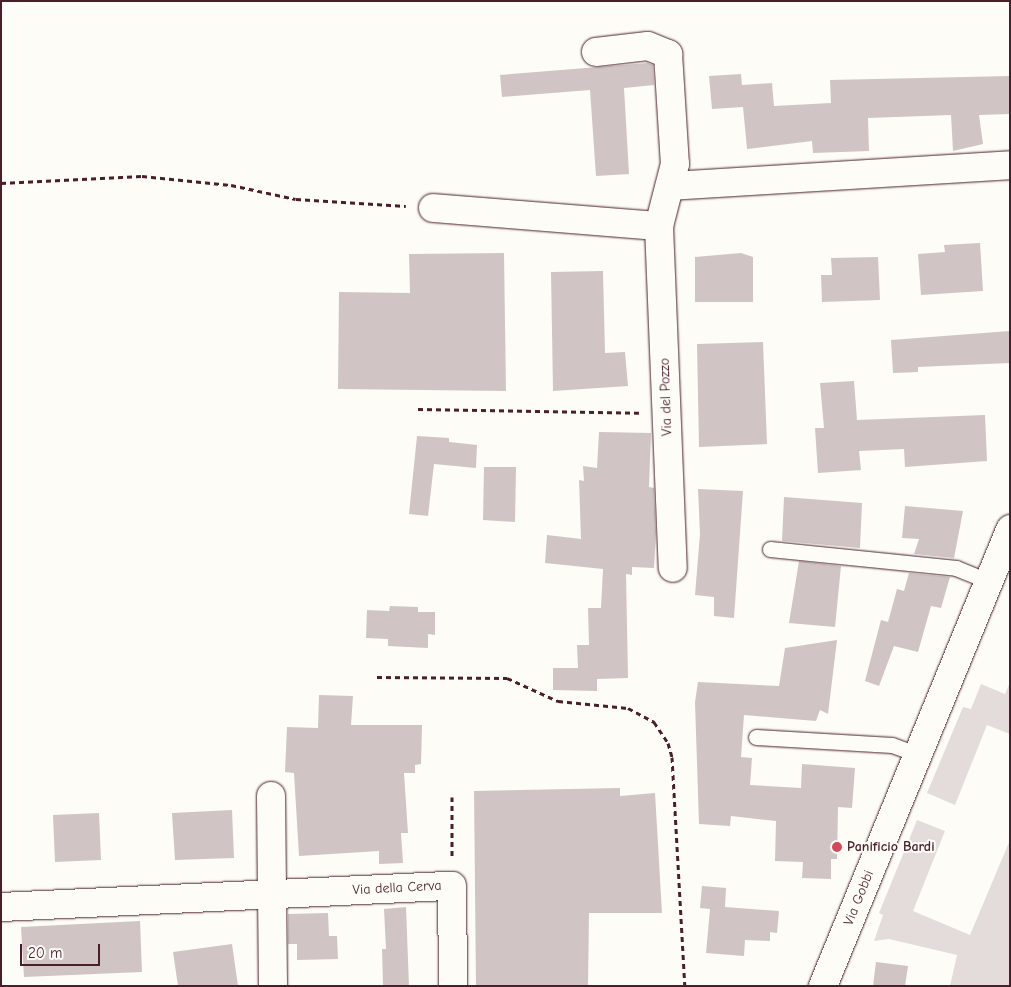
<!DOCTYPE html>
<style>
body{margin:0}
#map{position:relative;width:1011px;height:987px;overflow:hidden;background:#fdfcf7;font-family:"Comic Neue",sans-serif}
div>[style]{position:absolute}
.green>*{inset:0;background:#e3dcda}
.building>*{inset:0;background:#d0c5c4}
.path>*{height:3px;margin-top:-1.5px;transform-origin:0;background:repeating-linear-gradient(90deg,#4a1f2b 0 5px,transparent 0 9px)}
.roads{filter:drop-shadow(0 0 1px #4a1f2b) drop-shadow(0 0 1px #4a1f2b)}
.service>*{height:15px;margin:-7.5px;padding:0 7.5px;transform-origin:7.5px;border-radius:7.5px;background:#fdfcf7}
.minor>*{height:28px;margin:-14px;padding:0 14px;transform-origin:14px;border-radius:14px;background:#fdfcf7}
.tertiary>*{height:28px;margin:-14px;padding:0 14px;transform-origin:14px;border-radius:14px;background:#fdfcf7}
.dots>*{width:14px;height:14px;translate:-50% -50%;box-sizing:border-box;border:2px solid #fdfcf7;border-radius:50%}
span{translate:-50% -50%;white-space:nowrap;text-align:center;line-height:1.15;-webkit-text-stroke:4px #fdfcf7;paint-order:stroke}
.street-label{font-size:14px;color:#4a1f2b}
.poi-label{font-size:14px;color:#4a1f2b;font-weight:700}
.left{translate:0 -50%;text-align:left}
.frame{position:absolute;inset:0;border:2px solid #4a1f2b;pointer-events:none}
.scale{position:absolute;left:20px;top:944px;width:80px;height:22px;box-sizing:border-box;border:2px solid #4a1f2b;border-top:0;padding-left:6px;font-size:15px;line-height:18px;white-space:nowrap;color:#4a1f2b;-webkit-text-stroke:4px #fdfcf7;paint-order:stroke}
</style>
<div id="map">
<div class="green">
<div style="clip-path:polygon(1010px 682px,1010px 734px,987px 725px,955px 805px,927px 793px,963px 707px,971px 709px,981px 684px,1005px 694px)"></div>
<div style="clip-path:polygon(917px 820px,945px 831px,913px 911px,970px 935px,1010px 840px,1010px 986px,950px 986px,957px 955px,889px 939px,874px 941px,883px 915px,879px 913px)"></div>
</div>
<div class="building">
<div style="clip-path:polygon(648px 63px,653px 65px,654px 85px,624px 88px,629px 174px,596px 176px,590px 90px,502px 97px,500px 75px)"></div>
<div style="clip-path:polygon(741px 74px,742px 85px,772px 83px,774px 106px,831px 103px,830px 80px,1010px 76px,1010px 114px,979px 115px,983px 144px,953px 151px,951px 115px,868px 118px,869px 151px,813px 153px,812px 141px,747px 149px,743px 107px,712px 109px,709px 76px)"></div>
<div style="clip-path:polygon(980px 243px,983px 291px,921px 295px,918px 254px,945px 252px,944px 245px)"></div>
<div style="clip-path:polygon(504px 253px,506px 391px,338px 389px,339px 292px,410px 293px,409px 254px)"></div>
<div style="clip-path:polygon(741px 253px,753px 257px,753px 302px,695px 302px,695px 257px)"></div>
<div style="clip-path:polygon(878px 257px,880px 300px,822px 302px,821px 275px,832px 275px,831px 258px)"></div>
<div style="clip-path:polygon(603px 271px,605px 353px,625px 352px,628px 386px,553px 391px,551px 272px)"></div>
<div style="clip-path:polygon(1010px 331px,1010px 363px,918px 367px,918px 372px,893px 373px,891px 340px)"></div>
<div style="clip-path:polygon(763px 342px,767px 444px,699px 447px,697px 344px)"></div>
<div style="clip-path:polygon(854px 381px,857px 420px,985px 415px,987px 461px,905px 467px,904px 449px,859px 451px,861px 470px,818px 473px,815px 428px,824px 428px,820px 383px)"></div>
<div style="clip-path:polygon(599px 432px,651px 433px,649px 487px,654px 488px,656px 531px,654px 568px,632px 567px,632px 575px,626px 574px,628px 678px,597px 679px,597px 691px,553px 690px,553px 668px,578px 668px,577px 645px,589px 645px,588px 608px,601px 608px,603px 569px,545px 563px,547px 535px,581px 539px,579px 480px,584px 481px,583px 466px,597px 468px)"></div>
<div style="clip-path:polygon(417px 436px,449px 438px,449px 442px,477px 445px,476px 468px,434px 464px,428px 516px,409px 514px)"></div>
<div style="clip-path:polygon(484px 467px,516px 467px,515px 522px,483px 520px)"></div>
<div style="clip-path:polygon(698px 489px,743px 491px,734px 618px,714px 616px,714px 597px,695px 595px,700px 534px)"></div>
<div style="clip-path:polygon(784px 497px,862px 503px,860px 548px,782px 541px)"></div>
<div style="clip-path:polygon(905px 506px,963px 511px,954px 558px,914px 554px,919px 539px,902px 538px)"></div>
<div style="clip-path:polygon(799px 561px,841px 566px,835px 627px,789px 623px)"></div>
<div style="clip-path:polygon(909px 573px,950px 577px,941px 608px,931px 606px,918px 652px,894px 646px,879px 686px,865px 681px,881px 620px,888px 622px,897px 589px,904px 591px)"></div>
<div style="clip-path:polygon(390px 606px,418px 607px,418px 612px,435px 612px,435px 635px,428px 634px,428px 648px,388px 646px,388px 639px,366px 638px,367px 610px,389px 611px)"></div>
<div style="clip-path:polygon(837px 640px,828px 714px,820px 710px,816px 721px,744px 715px,741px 757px,752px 758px,750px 785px,801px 788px,802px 764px,855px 768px,852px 808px,838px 807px,837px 859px,831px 859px,831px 879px,802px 878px,803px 862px,775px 861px,776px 821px,731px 816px,730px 826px,699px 824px,695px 702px,698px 682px,779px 686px,785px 648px)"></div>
<div style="clip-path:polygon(319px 695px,353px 696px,351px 725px,422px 725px,421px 764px,415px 765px,415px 773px,404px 773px,408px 833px,401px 833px,403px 863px,379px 864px,379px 851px,299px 856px,294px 773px,285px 772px,287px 727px,318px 728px)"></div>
<div style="clip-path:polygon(620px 788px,620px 796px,655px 793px,662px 913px,589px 913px,588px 986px,476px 986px,474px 791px)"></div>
<div style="clip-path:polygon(232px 810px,234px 858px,175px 860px,172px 813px)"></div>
<div style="clip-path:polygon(99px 813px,101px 860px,55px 862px,53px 815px)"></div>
<div style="clip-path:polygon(702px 886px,726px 888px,725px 907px,779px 911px,777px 933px,770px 932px,770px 941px,745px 940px,744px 956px,706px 953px,710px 909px,700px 908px)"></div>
<div style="clip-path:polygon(406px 907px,409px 986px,383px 986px,382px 949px,386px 949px,384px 909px)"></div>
<div style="clip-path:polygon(328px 913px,329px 936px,337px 936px,338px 959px,297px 960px,297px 944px,288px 944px,288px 914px)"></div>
<div style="clip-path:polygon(140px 921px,142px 972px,24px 977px,21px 927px)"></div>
<div style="clip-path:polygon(232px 944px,238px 986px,178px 986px,173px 952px)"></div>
<div style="clip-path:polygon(876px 962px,908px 966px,905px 986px,873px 986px)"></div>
</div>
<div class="path">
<div style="left:1px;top:183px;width:141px;rotate:-2.8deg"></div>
<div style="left:142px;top:176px;width:89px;rotate:5.8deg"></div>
<div style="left:231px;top:185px;width:66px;rotate:12.2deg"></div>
<div style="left:296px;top:199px;width:110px;rotate:3.6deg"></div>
<div style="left:418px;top:409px;width:221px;rotate:1deg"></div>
<div style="left:377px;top:677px;width:130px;rotate:0.4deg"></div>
<div style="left:507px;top:678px;width:56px;rotate:24.3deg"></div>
<div style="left:558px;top:701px;width:70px;rotate:5.7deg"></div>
<div style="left:628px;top:708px;width:30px;rotate:28deg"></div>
<div style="left:654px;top:722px;width:25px;rotate:56deg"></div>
<div style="left:668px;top:743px;width:15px;rotate:74deg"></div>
<div style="left:672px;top:757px;width:229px;rotate:86.8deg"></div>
<div style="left:452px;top:797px;width:62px;rotate:90deg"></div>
</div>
<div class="roads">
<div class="service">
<div style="left:770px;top:549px;width:187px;rotate:5.8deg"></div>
<div style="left:956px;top:568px;width:35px;rotate:22deg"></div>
<div style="left:756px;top:737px;width:136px;rotate:3.4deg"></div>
<div style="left:892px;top:745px;width:27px;rotate:20deg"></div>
</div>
<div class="minor">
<div style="left:596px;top:52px;width:52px;rotate:-6.6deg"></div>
<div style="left:648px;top:46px;width:22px;rotate:22deg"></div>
<div style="left:668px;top:54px;width:110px;rotate:86.4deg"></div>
<div style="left:675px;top:164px;width:64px;rotate:104.5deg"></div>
<div style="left:659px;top:226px;width:342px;rotate:87.7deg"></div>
<div style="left:670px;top:186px;width:341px;rotate:-3.5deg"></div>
<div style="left:433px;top:208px;width:227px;rotate:4.6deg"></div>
<div style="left:271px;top:796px;width:190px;rotate:89.4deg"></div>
<div style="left:1px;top:907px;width:451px;rotate:-2.7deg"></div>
<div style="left:452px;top:886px;width:100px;rotate:89.4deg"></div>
</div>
<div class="tertiary">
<div style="left:823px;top:986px;width:494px;rotate:-67.7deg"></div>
</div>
</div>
<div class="dots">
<div style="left:837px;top:847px;background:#d1495b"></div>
</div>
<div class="street-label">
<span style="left:666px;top:397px;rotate:-92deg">Via del Pozzo</span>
<span style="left:397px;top:888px;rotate:-3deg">Via della Cerva</span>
<span style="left:859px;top:898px;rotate:-68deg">Via Gobbi</span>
</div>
<div class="poi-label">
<span class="left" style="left:847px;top:847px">Panificio Bardi</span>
</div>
<div class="frame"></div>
<div class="scale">20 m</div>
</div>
